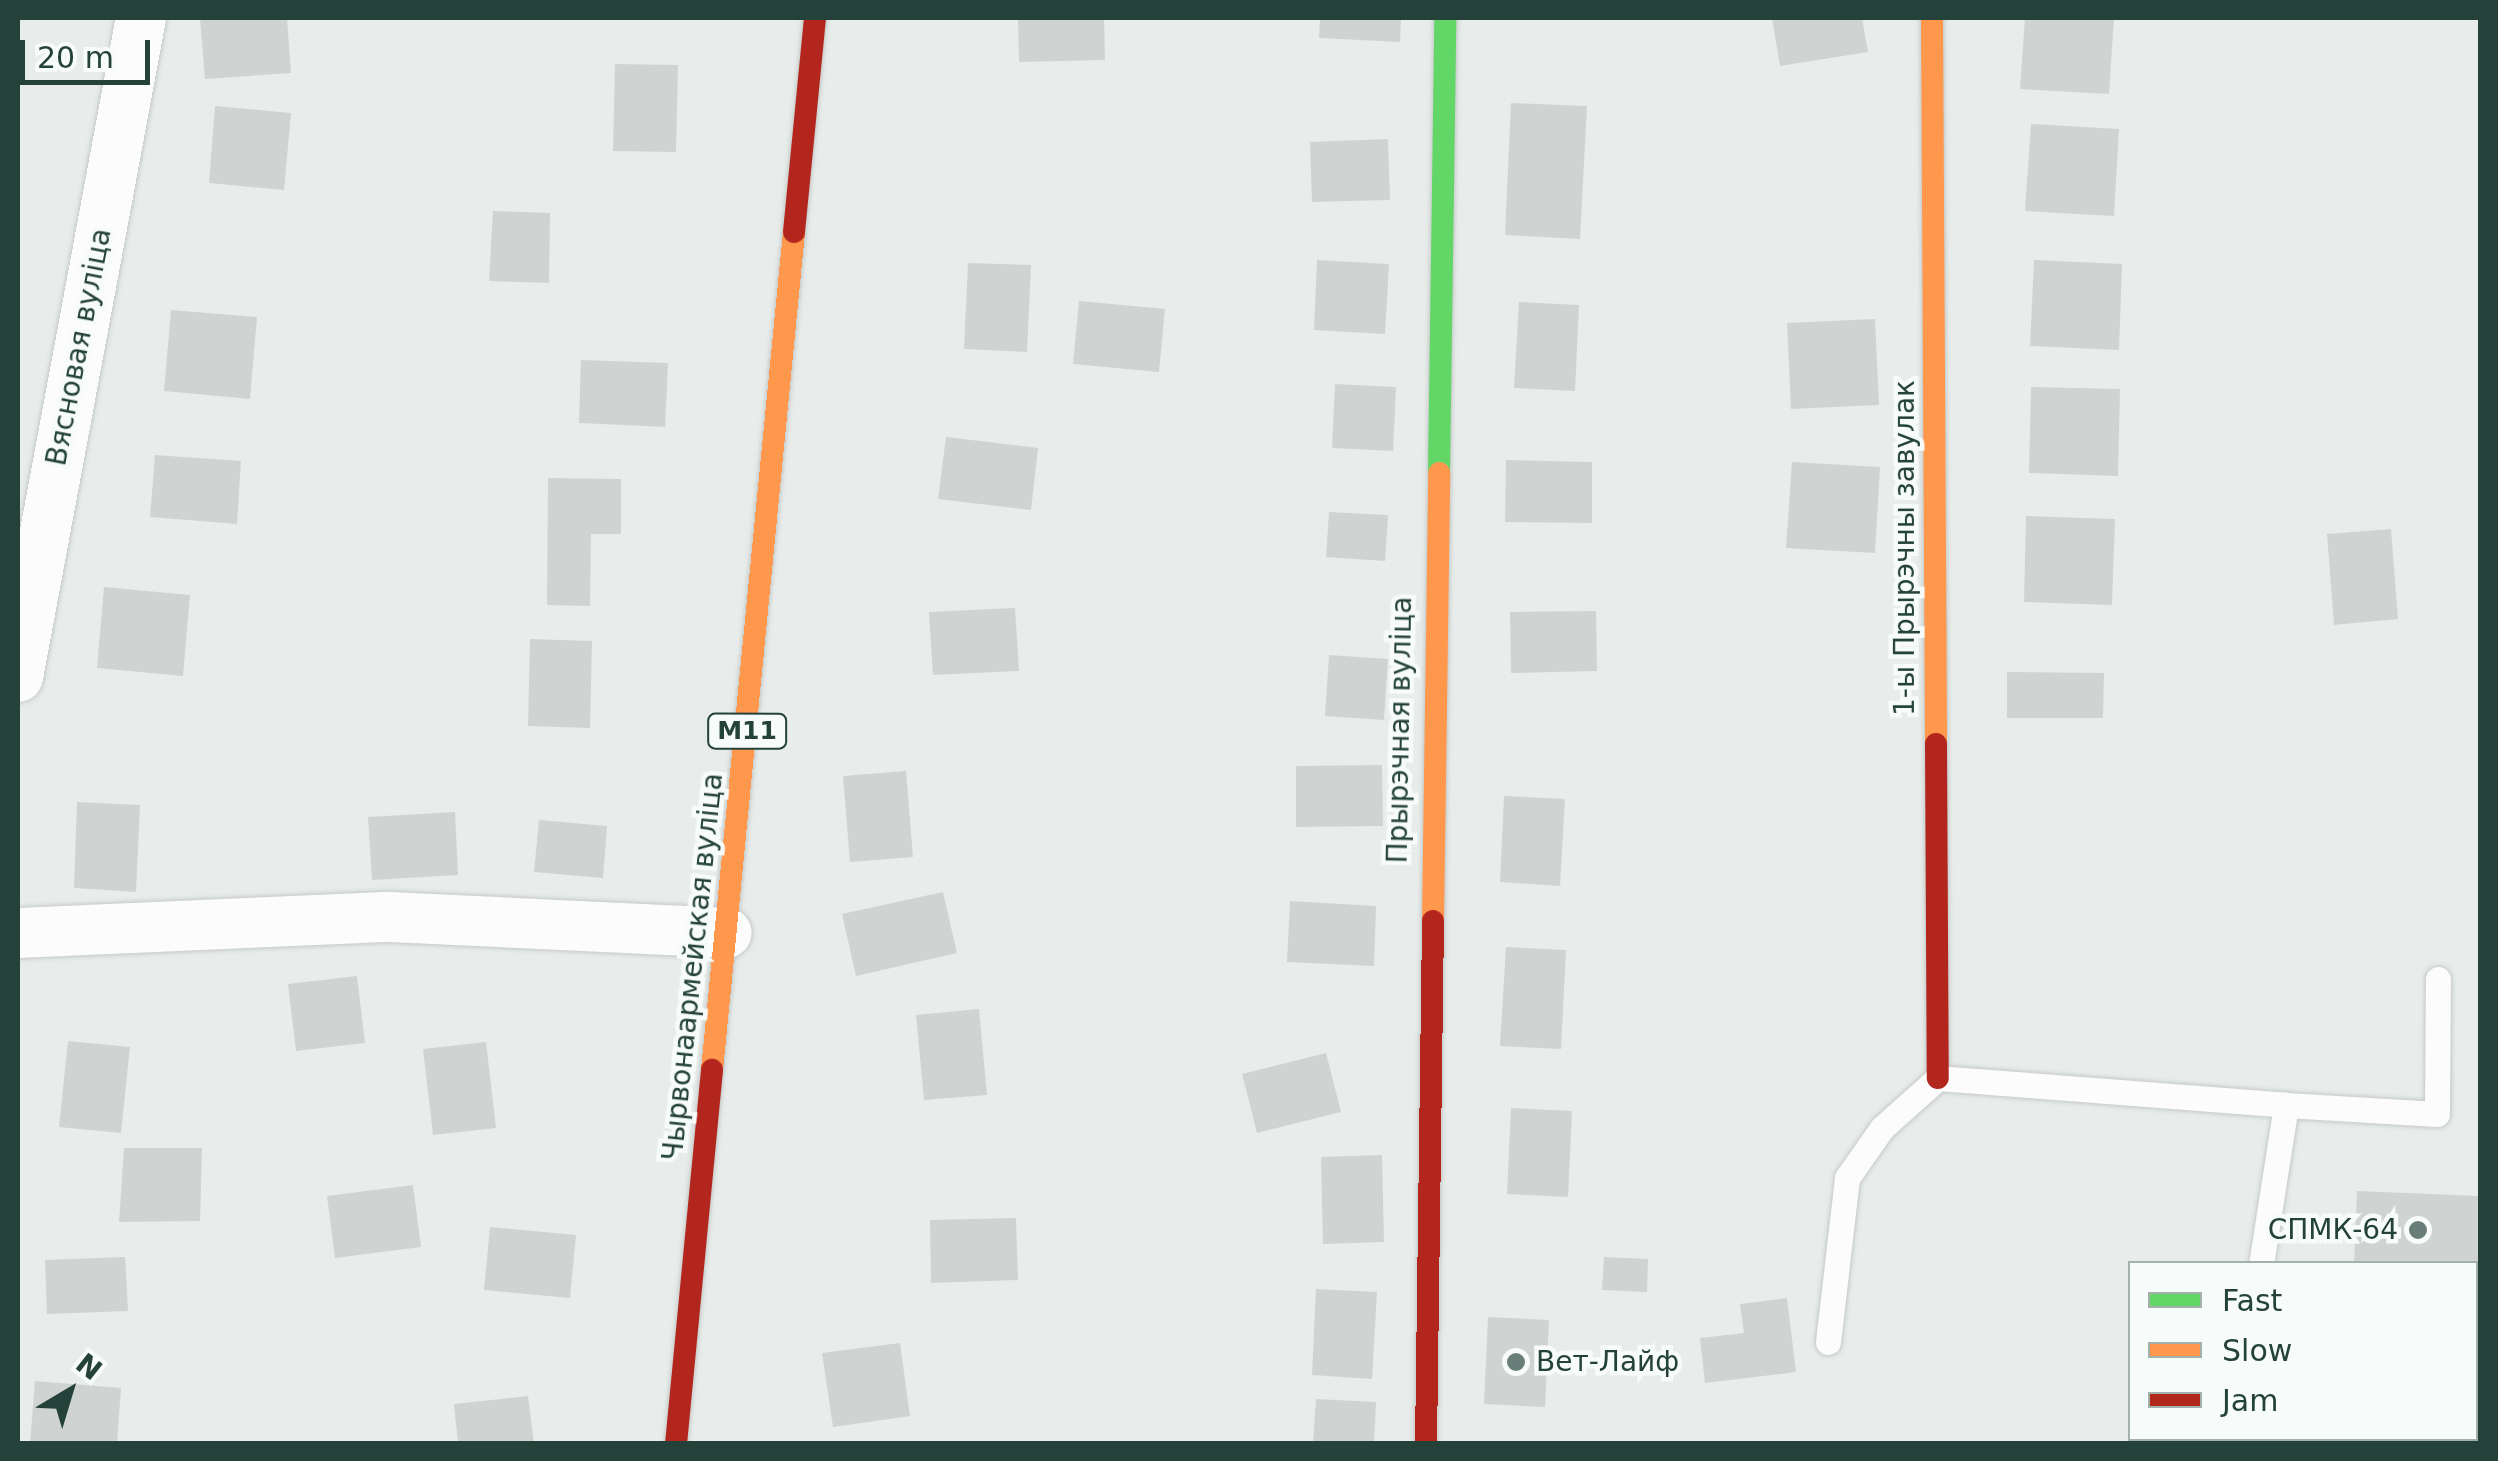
<!DOCTYPE html>
<meta charset="utf-8">
<style>
body{margin:0}
#map{position:relative;width:2498px;height:1461px;overflow:hidden;background:#e8edeb;font-family:"DejaVu Sans",sans-serif}
div>[style]{position:absolute}
.building>*{inset:0;background:#cfd4d2}
.roads{filter:drop-shadow(0 0 2px #c5cac8) drop-shadow(0 0 2px #c5cac8)}
.lane>*{height:25px;margin:-12.5px;padding:0 12.5px;transform-origin:12.5px;border-radius:12.5px;background:#fcfcfc}
.street>*{height:50px;margin:-25px;padding:0 25px;transform-origin:25px;border-radius:25px;background:#fcfcfc}
.fast>*{height:22px;margin:-11px;padding:0 11px;transform-origin:11px;border-radius:11px;background:#63d668}
.slow>*{height:22px;margin:-11px;padding:0 11px;transform-origin:11px;border-radius:11px;background:#ff974d}
.jam>*{height:22px;margin:-11px;padding:0 11px;transform-origin:11px;border-radius:11px;background:#b3261e}
.dots>*{width:28px;height:28px;translate:-50% -50%;box-sizing:border-box;border:5px solid #f7fbf9;border-radius:50%}
span{translate:-50% -50%;white-space:nowrap;text-align:center;line-height:1.15;-webkit-text-stroke:9px #f7fbf9;paint-order:stroke}
.shield-label span{padding:2px 8px;background:#f7fbf9;border:2px solid;border-radius:8px;-webkit-text-stroke-width:0}
.shield-label{font-size:25px;color:#24423a;font-weight:700}
.street-label{font-size:28px;color:#24423a}
.poi-label{font-size:28px;color:#24423a}
.right{translate:-100% -50%;text-align:right}
.left{translate:0 -50%;text-align:left}
.frame{position:absolute;inset:0;border:20px solid #24423a;pointer-events:none}
.legend{position:absolute;left:2128px;top:1261px;width:350px;height:180px;box-sizing:border-box;background:#f7fbf9;border:2px solid #a3b1ad;margin:0;padding:12px 18px;list-style:none;font-size:30px;color:#24423a}
.legend li{display:flex;align-items:center;gap:20px;height:50px}
.legend b{width:50px;border:2px solid #a3b1ad}
.north{position:absolute;left:20px;top:1341px;width:100px;height:100px;-webkit-text-stroke:8px #f7fbf9;paint-order:stroke;rotate:38deg;font-size:28px;font-weight:700;line-height:40px;text-align:center;color:#24423a}
.north::after{content:'';display:block;margin:auto;width:35px;height:45px;background:#24423a;clip-path:polygon(50% 0,100% 100%,50% 72%,0 100%)}
.scale{position:absolute;left:20px;top:40px;width:130px;height:45px;box-sizing:border-box;border:5px solid #24423a;border-top:0;padding-left:12px;font-size:30px;line-height:35px;white-space:nowrap;color:#24423a;-webkit-text-stroke:8px #f7fbf9;paint-order:stroke}
</style>
<div id="map">
<div class="building">
<div style="clip-path:polygon(200px 18px,287px 18px,291px 73px,205px 79px)"></div>
<div style="clip-path:polygon(1018px 18px,1104px 18px,1105px 60px,1019px 62px)"></div>
<div style="clip-path:polygon(1320px 18px,1401px 18px,1400px 42px,1319px 38px)"></div>
<div style="clip-path:polygon(1772px 18px,1862px 18px,1868px 52px,1780px 66px)"></div>
<div style="clip-path:polygon(2025px 18px,2114px 18px,2109px 94px,2020px 89px)"></div>
<div style="clip-path:polygon(615px 64px,678px 65px,676px 152px,613px 151px)"></div>
<div style="clip-path:polygon(1511px 103px,1587px 106px,1580px 239px,1505px 235px)"></div>
<div style="clip-path:polygon(215px 106px,291px 113px,284px 190px,209px 183px)"></div>
<div style="clip-path:polygon(2031px 124px,2119px 129px,2114px 216px,2025px 211px)"></div>
<div style="clip-path:polygon(1388px 139px,1390px 200px,1312px 202px,1310px 142px)"></div>
<div style="clip-path:polygon(493px 211px,550px 213px,549px 283px,489px 281px)"></div>
<div style="clip-path:polygon(1317px 260px,1389px 264px,1385px 334px,1314px 330px)"></div>
<div style="clip-path:polygon(2034px 260px,2122px 264px,2119px 350px,2030px 346px)"></div>
<div style="clip-path:polygon(968px 263px,1031px 265px,1027px 352px,964px 349px)"></div>
<div style="clip-path:polygon(1079px 301px,1165px 309px,1159px 372px,1073px 364px)"></div>
<div style="clip-path:polygon(1519px 302px,1579px 305px,1575px 391px,1514px 388px)"></div>
<div style="clip-path:polygon(171px 310px,257px 317px,250px 399px,164px 391px)"></div>
<div style="clip-path:polygon(1875px 319px,1879px 405px,1791px 409px,1787px 323px)"></div>
<div style="clip-path:polygon(581px 360px,668px 363px,665px 427px,579px 423px)"></div>
<div style="clip-path:polygon(1335px 384px,1396px 387px,1393px 451px,1332px 448px)"></div>
<div style="clip-path:polygon(2031px 387px,2120px 389px,2118px 476px,2029px 473px)"></div>
<div style="clip-path:polygon(946px 437px,1038px 448px,1031px 510px,938px 499px)"></div>
<div style="clip-path:polygon(155px 455px,241px 461px,237px 524px,150px 517px)"></div>
<div style="clip-path:polygon(1506px 460px,1592px 462px,1592px 523px,1505px 522px)"></div>
<div style="clip-path:polygon(1792px 462px,1880px 467px,1875px 553px,1786px 548px)"></div>
<div style="clip-path:polygon(548px 478px,621px 479px,621px 534px,591px 534px,590px 606px,547px 605px)"></div>
<div style="clip-path:polygon(1329px 512px,1388px 515px,1385px 561px,1326px 557px)"></div>
<div style="clip-path:polygon(2026px 516px,2115px 519px,2112px 605px,2024px 602px)"></div>
<div style="clip-path:polygon(2391px 529px,2398px 619px,2334px 625px,2327px 534px)"></div>
<div style="clip-path:polygon(104px 587px,190px 595px,183px 676px,97px 668px)"></div>
<div style="clip-path:polygon(1015px 608px,1019px 671px,933px 675px,929px 612px)"></div>
<div style="clip-path:polygon(1596px 611px,1597px 671px,1511px 673px,1510px 612px)"></div>
<div style="clip-path:polygon(530px 639px,592px 641px,590px 728px,528px 726px)"></div>
<div style="clip-path:polygon(1329px 655px,1388px 659px,1384px 720px,1325px 716px)"></div>
<div style="clip-path:polygon(2007px 672px,2104px 673px,2103px 718px,2007px 718px)"></div>
<div style="clip-path:polygon(1382px 765px,1383px 826px,1296px 827px,1296px 766px)"></div>
<div style="clip-path:polygon(906px 771px,913px 857px,850px 862px,843px 776px)"></div>
<div style="clip-path:polygon(1504px 796px,1565px 799px,1560px 886px,1500px 882px)"></div>
<div style="clip-path:polygon(77px 802px,140px 805px,136px 892px,74px 888px)"></div>
<div style="clip-path:polygon(455px 812px,458px 875px,372px 880px,368px 817px)"></div>
<div style="clip-path:polygon(539px 820px,607px 826px,603px 878px,534px 872px)"></div>
<div style="clip-path:polygon(943px 892px,957px 953px,856px 976px,842px 914px)"></div>
<div style="clip-path:polygon(1290px 901px,1376px 906px,1374px 966px,1287px 962px)"></div>
<div style="clip-path:polygon(1506px 947px,1566px 950px,1561px 1049px,1500px 1046px)"></div>
<div style="clip-path:polygon(357px 976px,365px 1043px,296px 1051px,288px 984px)"></div>
<div style="clip-path:polygon(979px 1009px,987px 1095px,924px 1100px,916px 1015px)"></div>
<div style="clip-path:polygon(68px 1041px,130px 1047px,121px 1133px,59px 1127px)"></div>
<div style="clip-path:polygon(486px 1042px,496px 1128px,433px 1135px,423px 1049px)"></div>
<div style="clip-path:polygon(1326px 1053px,1341px 1112px,1257px 1133px,1242px 1074px)"></div>
<div style="clip-path:polygon(1511px 1108px,1572px 1111px,1568px 1197px,1507px 1194px)"></div>
<div style="clip-path:polygon(124px 1148px,202px 1148px,200px 1221px,119px 1222px)"></div>
<div style="clip-path:polygon(1382px 1155px,1384px 1242px,1323px 1244px,1321px 1157px)"></div>
<div style="clip-path:polygon(413px 1185px,421px 1247px,335px 1258px,327px 1196px)"></div>
<div style="clip-path:polygon(2357px 1191px,2480px 1196px,2480px 1287px,2476px 1264px,2354px 1264px)"></div>
<div style="clip-path:polygon(1016px 1218px,1018px 1280px,931px 1283px,930px 1220px)"></div>
<div style="clip-path:polygon(490px 1227px,576px 1235px,570px 1298px,484px 1290px)"></div>
<div style="clip-path:polygon(125px 1257px,128px 1311px,47px 1314px,45px 1260px)"></div>
<div style="clip-path:polygon(1604px 1257px,1648px 1259px,1647px 1292px,1602px 1290px)"></div>
<div style="clip-path:polygon(1316px 1289px,1377px 1292px,1372px 1379px,1312px 1375px)"></div>
<div style="clip-path:polygon(1787px 1298px,1796px 1372px,1705px 1383px,1700px 1338px,1744px 1333px,1740px 1304px)"></div>
<div style="clip-path:polygon(1488px 1317px,1549px 1320px,1545px 1407px,1484px 1404px)"></div>
<div style="clip-path:polygon(900px 1343px,910px 1416px,833px 1427px,822px 1353px)"></div>
<div style="clip-path:polygon(35px 1381px,121px 1388px,117px 1444px,30px 1444px)"></div>
<div style="clip-path:polygon(528px 1396px,534px 1444px,458px 1444px,454px 1404px)"></div>
<div style="clip-path:polygon(1316px 1399px,1376px 1402px,1374px 1444px,1313px 1444px)"></div>
</div>
<div class="roads">
<div class="lane">
<div style="left:2286px;top:1105px;width:151px;rotate:3.4deg"></div>
<div style="left:2437px;top:1114px;width:135px;rotate:-89.6deg"></div>
<div style="left:1828px;top:1342px;width:165px;rotate:-83.4deg"></div>
<div style="left:1847px;top:1178px;width:61px;rotate:-55deg"></div>
<div style="left:1882px;top:1128px;width:75px;rotate:-41.8deg"></div>
<div style="left:1938px;top:1078px;width:349px;rotate:4.4deg"></div>
<div style="left:2286px;top:1105px;width:161px;rotate:98.9deg"></div>
<div style="left:2422px;top:1438px;width:24px;rotate:15deg"></div>
</div>
<div class="street">
<div style="left:18px;top:677px;width:670px;rotate:-79.43deg"></div>
<div style="left:18px;top:933px;width:372px;rotate:-2.5deg"></div>
<div style="left:390px;top:917px;width:337px;rotate:2.7deg"></div>
</div>
<div class="fast">
<div style="left:1439px;top:473px;width:455px;rotate:-89.2deg"></div>
</div>
<div class="slow">
<div style="left:1932px;top:18px;width:726px;rotate:89.68deg"></div>
<div style="left:1433px;top:921px;width:448px;rotate:-89.2deg"></div>
<div style="left:712px;top:1070px;width:842px;rotate:-84.41deg"></div>
</div>
<div class="jam">
<div style="left:794px;top:232px;width:215px;rotate:-84.4deg"></div>
<div style="left:1936px;top:744px;width:334px;rotate:89.7deg"></div>
<div style="left:676px;top:1444px;width:376px;rotate:-84.5deg"></div>
<div style="left:1426px;top:1444px;width:523px;rotate:-89.23deg"></div>
</div>
</div>
<div class="dots">
<div style="left:2418px;top:1230px;background:#697e78"></div>
<div style="left:1516px;top:1362px;background:#697e78"></div>
</div>
<div class="shield-label">
<span style="left:747px;top:731px">М11</span>
</div>
<div class="street-label">
<span style="left:79px;top:347px;rotate:-79deg">Вясновая вуліца</span>
<span style="left:1905px;top:548px;rotate:-90deg">1-ы Прырэчны завулак</span>
<span style="left:1400px;top:730px;rotate:-89deg">Прырэчная вуліца</span>
<span style="left:693px;top:967px;rotate:-84deg">Чырвонаармейская вуліца</span>
</div>
<div class="poi-label">
<span class="right" style="left:2398px;top:1230px">СПМК-64</span>
<span class="left" style="left:1536px;top:1362px">Вет-Лайф</span>
</div>
<div class="frame"></div>
<ul class="legend">
<li><b style="height:12px;background:#63d668"></b>Fast</li>
<li><b style="height:12px;background:#ff974d"></b>Slow</li>
<li><b style="height:12px;background:#b3261e"></b>Jam</li>
</ul>
<div class="north">N</div>
<div class="scale">20 m</div>
</div>
